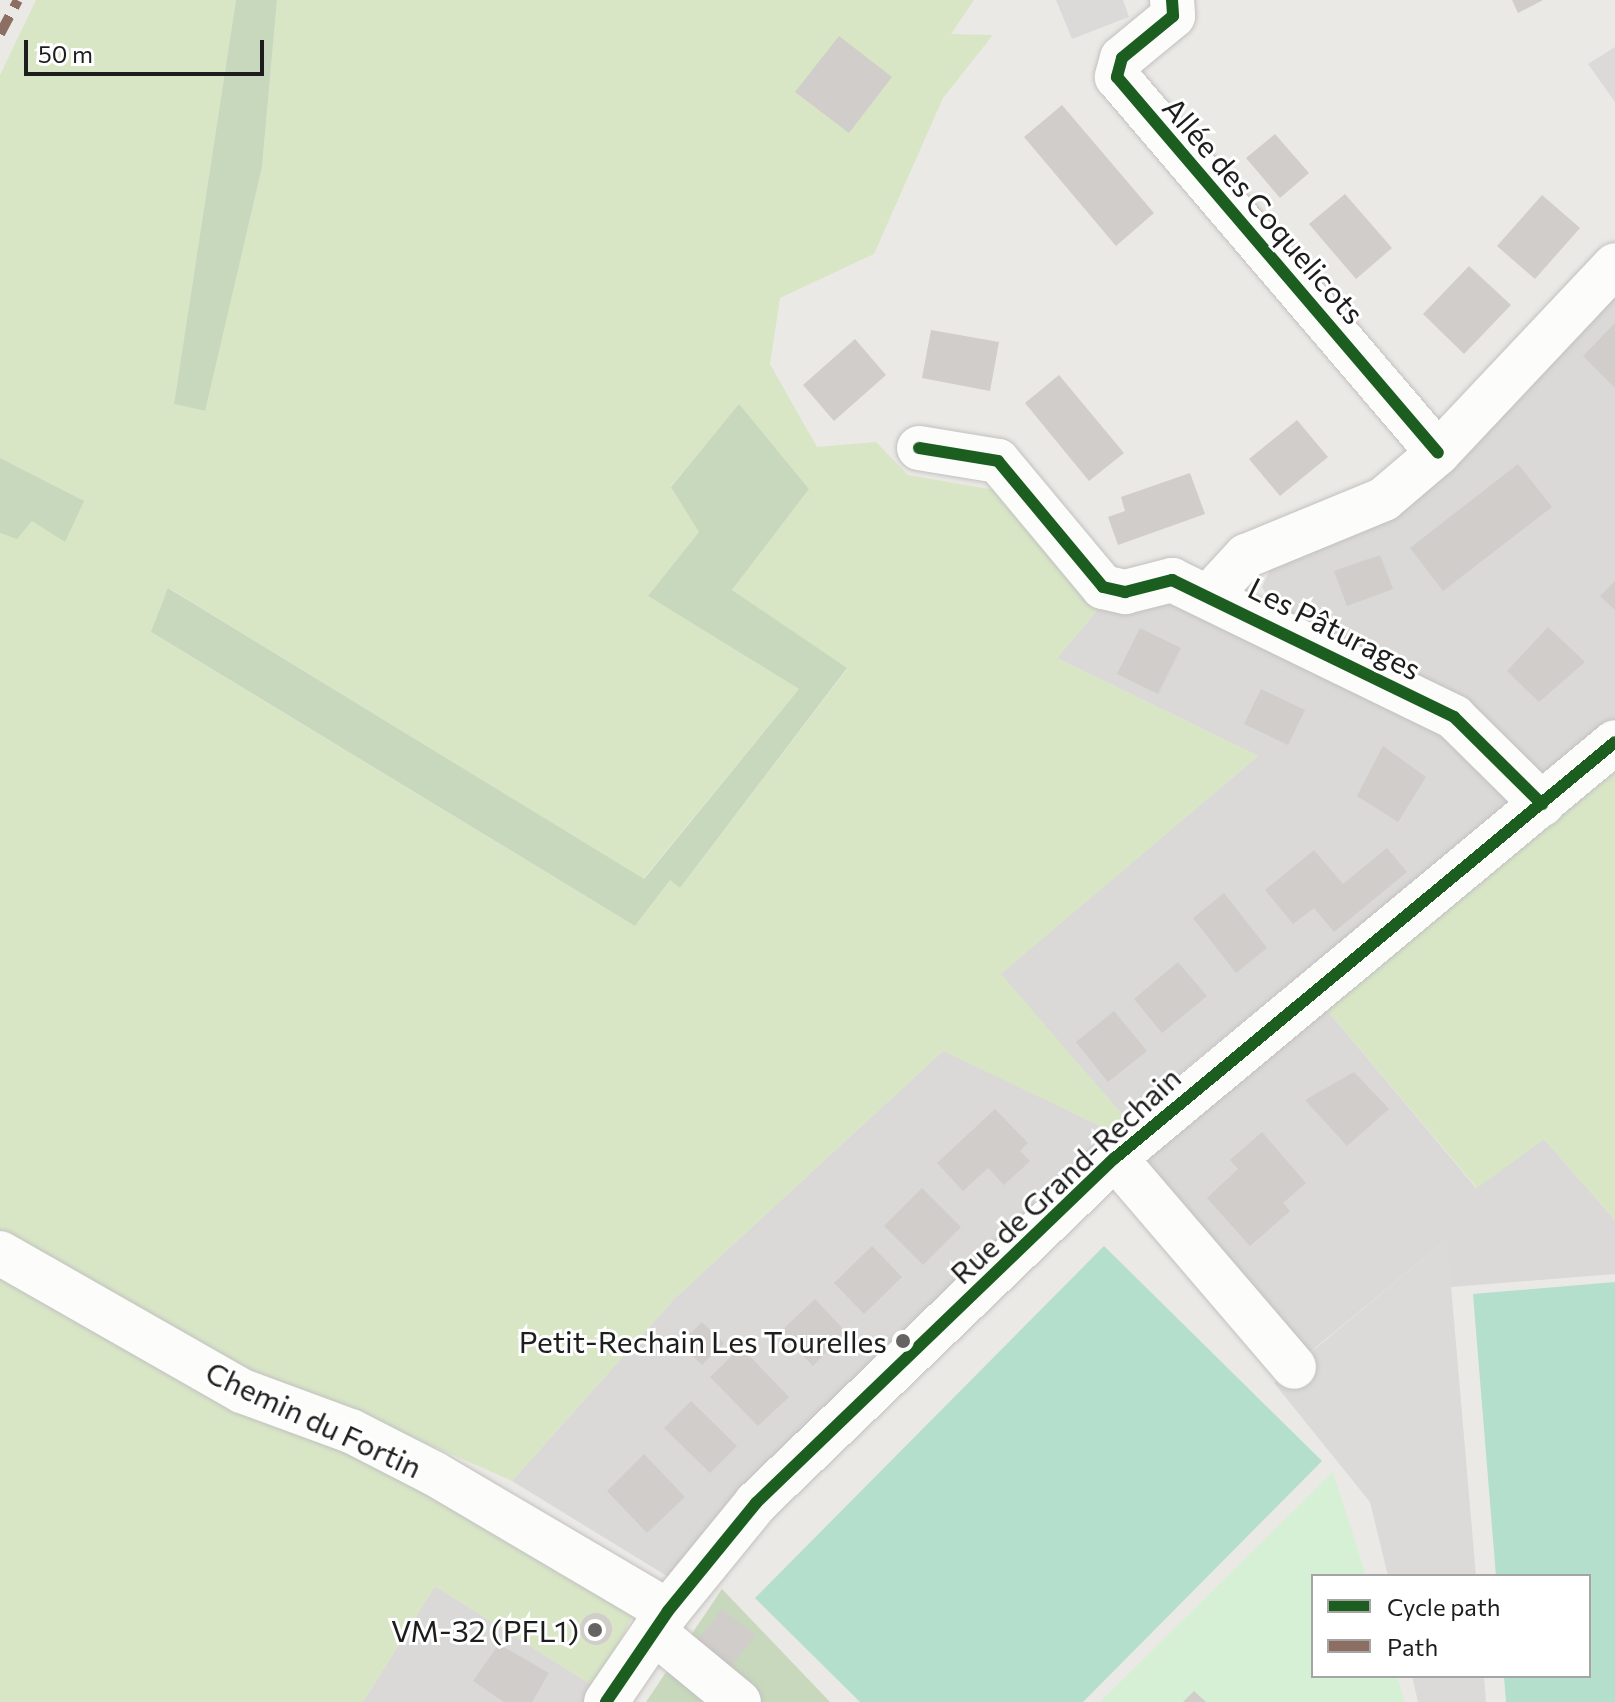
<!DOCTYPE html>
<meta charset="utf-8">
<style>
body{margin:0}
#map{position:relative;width:1615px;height:1702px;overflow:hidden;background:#ebe9e5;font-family:Commissioner,sans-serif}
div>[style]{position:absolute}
.residential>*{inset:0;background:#dad9d7}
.grass>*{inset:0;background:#d8e6c6}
.forest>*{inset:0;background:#c7d8bc}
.park>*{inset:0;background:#d5f0d4}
.pitch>*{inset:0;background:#b3dfcc}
.parking>*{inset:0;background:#dbdad9}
.building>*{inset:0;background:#d0cdca}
.round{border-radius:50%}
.roads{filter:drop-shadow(0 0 2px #c2c1c0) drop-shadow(0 0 2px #c2c1c0)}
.minor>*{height:44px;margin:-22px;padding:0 22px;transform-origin:22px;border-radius:22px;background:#fcfcfb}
.quiet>*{height:10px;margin-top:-5px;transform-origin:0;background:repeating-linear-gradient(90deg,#8d6e63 0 20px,transparent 0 30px)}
.cycleway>*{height:12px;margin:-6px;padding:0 6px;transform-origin:6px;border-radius:6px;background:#1b5e20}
.dots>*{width:22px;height:22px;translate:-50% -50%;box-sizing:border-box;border:4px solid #fff;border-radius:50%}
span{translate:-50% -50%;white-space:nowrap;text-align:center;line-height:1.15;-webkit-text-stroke:6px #fff;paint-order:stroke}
.street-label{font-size:30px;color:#1d1d1d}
.poi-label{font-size:30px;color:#1d1d1d}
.right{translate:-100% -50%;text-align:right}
.legend{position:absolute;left:1311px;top:1574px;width:280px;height:104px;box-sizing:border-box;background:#fff;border:2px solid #a5a5a5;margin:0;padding:10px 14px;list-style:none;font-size:24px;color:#1d1d1d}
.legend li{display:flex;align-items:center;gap:16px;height:40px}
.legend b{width:40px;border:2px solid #a5a5a5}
.scale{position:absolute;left:24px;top:40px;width:240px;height:36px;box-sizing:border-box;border:4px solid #1d1d1d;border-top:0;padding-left:10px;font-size:24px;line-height:28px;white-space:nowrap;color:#1d1d1d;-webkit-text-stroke:6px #fff;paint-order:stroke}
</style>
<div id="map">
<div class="residential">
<div style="clip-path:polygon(1615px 286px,1615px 724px,1563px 768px,1536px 776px,1276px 611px,1262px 587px,1276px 556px,1391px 511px)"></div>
<div style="clip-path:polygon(1178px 594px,1458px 731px,1517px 797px,1125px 1118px,1000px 974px,1258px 756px,1057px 658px,1100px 607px)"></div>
<div style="clip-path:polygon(1327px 1010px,1476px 1188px,1544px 1139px,1615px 1220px,1615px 1274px,1451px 1287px,1446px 1240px,1310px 1352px,1146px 1161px)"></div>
<div style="clip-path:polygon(944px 1050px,1113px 1132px,670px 1578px,512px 1481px,675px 1298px)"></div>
<div style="clip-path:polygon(435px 1586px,597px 1688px,589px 1702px,363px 1702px)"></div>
</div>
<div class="grass">
<div style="clip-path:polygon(evenodd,36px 0,236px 0,174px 404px,204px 411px,262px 167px,277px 0,974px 0,951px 34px,993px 35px,943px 98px,874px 254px,780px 298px,770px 364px,817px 447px,876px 442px,908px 475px,1006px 492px,1100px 607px,1057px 658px,1258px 756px,1001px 974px,1125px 1118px,1113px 1132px,943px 1051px,675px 1298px,512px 1481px,341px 1406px,230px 1369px,0 1240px,0 533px,17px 538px,32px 521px,83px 501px,0 458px,0 75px,36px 0,739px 405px,809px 489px,732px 590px,847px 669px,680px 888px,670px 880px,635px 926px,152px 633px,169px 588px,643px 879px,799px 689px,648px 596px,700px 532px,671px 486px,739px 405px)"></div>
<div style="clip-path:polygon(1615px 772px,1615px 1220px,1544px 1139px,1477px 1188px,1327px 1010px)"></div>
<div style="clip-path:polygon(0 1271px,448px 1486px,637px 1607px,597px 1688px,435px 1586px,363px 1702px,0 1702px)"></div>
</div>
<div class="forest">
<div style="clip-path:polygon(236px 0,277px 0,262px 167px,205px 411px,174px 404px)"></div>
<div style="clip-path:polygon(739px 404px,809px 489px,732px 590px,847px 668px,680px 888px,670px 880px,635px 926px,151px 632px,168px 588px,644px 879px,799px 689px,648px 596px,699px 532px,671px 487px)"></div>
<div style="clip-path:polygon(0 458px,84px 501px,65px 542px,32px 521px,17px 539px,0 533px)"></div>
<div style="clip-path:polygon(722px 1589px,830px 1702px,646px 1702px)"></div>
</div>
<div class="park">
<div style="clip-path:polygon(1333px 1472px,1366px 1576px,1313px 1576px,1313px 1676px,1397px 1676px,1405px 1702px,1100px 1702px)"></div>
</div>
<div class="pitch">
<div style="clip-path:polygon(1104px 1246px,1322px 1461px,1083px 1702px,860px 1702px,755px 1598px)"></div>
<div style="clip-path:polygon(1615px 1282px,1615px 1702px,1506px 1702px,1504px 1676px,1589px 1676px,1589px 1576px,1496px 1576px,1473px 1294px)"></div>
</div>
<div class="parking">
<div style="clip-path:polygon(1056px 0,1123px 0,1129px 17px,1072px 39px)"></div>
<div style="clip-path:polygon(1615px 47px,1615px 102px,1588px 64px)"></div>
<div style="clip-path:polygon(1447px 1239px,1476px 1576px,1388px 1576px,1370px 1502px,1274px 1383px)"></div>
<div style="clip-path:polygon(1412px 1676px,1484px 1676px,1486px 1702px,1418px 1702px)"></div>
</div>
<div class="building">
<div style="clip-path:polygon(1512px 0,1543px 0,1518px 13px)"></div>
<div style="clip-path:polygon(839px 36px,892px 77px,849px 133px,795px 92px)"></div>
<div style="clip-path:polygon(1062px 105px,1154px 213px,1116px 246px,1024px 137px)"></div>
<div style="clip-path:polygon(1275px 134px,1309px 173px,1280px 198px,1246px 158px)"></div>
<div style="clip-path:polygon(1345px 194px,1392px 248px,1356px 279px,1309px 224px)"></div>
<div style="clip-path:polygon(1542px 195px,1580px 228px,1535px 279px,1497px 246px)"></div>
<div style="clip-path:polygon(1469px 266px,1511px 305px,1464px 354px,1423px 314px)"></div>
<div style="clip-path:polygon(1615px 323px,1615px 388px,1583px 356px)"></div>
<div style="clip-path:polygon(931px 330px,999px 342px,990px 391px,922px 378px)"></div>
<div style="clip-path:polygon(855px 339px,886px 375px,834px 421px,803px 385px)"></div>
<div style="clip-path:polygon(1059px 375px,1124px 453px,1089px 481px,1025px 403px)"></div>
<div style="clip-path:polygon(1297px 420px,1328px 457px,1280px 496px,1249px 459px)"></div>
<div style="clip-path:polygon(1518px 464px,1552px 507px,1443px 591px,1410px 548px)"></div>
<div style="clip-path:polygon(1190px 473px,1205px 514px,1118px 545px,1108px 517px,1125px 511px,1121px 497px)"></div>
<div style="clip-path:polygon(1380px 555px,1393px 589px,1347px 606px,1334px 571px)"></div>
<div style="clip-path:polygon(1615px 581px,1615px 610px,1600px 596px)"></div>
<div style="clip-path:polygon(1548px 627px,1585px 662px,1539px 702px,1507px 671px)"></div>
<div style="clip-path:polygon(1140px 628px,1181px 648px,1158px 694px,1117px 674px)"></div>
<div style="clip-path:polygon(1261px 689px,1305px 710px,1288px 745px,1244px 724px)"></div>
<div style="clip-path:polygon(1383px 746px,1426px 777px,1398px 822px,1357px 796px)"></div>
<div style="clip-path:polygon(1387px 848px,1407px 872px,1334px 932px,1314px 908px,1293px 924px,1265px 890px,1314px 850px,1343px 884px)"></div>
<div style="clip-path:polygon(1224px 893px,1267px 948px,1236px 973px,1193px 918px)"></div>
<div style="clip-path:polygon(1178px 962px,1207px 996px,1162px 1033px,1134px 999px)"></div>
<div style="clip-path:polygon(1114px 1011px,1147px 1051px,1108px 1082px,1076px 1042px)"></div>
<div style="clip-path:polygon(1354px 1072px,1389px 1109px,1347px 1146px,1305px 1100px)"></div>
<div style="clip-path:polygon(995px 1109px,1028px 1143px,1020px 1151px,1030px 1161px,1004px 1185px,988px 1168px,963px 1191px,937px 1163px)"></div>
<div style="clip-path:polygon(1262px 1132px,1306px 1183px,1283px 1203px,1290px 1211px,1250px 1246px,1207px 1198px,1238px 1169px,1230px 1160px)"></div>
<div style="clip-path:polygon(922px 1188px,961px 1227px,923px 1265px,884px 1226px)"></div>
<div style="clip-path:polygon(872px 1246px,902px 1277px,864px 1314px,834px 1283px)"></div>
<div style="clip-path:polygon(815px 1299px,846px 1332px,813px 1366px,780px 1332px)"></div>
<div style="clip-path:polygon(702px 1322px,724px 1343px,702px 1365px,680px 1344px)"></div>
<div style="clip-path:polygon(741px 1347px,789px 1397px,758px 1426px,710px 1377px)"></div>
<div style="clip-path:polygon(691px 1401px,737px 1446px,710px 1473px,664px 1428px)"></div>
<div style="clip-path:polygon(644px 1454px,685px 1497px,647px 1533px,607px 1491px)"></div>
<div style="clip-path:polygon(722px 1609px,756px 1635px,728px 1670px,695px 1644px)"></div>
<div class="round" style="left:580px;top:1613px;width:32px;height:32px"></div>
<div style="clip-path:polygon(499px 1644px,549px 1673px,532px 1702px,504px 1702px,473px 1681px)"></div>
<div style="clip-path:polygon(1194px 1691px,1206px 1702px,1183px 1702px)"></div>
</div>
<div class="roads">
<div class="minor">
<div style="left:1172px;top:0;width:16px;rotate:86deg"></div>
<div style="left:1173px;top:16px;width:66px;rotate:140.5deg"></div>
<div style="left:1122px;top:58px;width:20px;rotate:105deg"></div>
<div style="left:1117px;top:77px;width:494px;rotate:49.5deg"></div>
<div style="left:919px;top:448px;width:80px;rotate:9.3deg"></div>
<div style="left:998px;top:461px;width:164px;rotate:50.2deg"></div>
<div style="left:1103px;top:587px;width:23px;rotate:13deg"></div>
<div style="left:1125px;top:592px;width:49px;rotate:-14.3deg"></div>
<div style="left:1172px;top:580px;width:314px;rotate:25.9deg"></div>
<div style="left:1454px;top:717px;width:124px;rotate:44.7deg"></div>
<div style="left:1211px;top:594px;width:52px;rotate:-47.4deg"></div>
<div style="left:1246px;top:556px;width:149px;rotate:-22.4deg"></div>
<div style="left:1384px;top:499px;width:71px;rotate:-40.4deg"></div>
<div style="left:1438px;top:453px;width:258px;rotate:-46.7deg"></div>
<div style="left:1115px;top:1158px;width:275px;rotate:49.4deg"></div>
<div style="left:0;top:1253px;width:279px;rotate:29.7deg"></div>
<div style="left:242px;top:1391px;width:116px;rotate:20.2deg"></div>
<div style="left:351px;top:1431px;width:94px;rotate:27.1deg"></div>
<div style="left:435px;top:1474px;width:270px;rotate:30.5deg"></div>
<div style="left:654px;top:1632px;width:110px;rotate:39.5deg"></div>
<div style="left:606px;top:1702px;width:110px;rotate:-55.7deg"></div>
<div style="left:668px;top:1611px;width:139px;rotate:-50.8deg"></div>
<div style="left:756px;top:1503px;width:498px;rotate:-43.9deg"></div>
<div style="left:1115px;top:1158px;width:650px;rotate:-39.76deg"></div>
</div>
</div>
<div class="quiet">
<div style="left:0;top:34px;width:38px;rotate:-62deg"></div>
</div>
<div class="cycleway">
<div style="left:1172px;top:0;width:16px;rotate:86deg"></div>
<div style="left:1173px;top:16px;width:66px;rotate:140.5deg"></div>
<div style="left:1122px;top:58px;width:20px;rotate:105deg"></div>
<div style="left:1117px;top:77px;width:494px;rotate:49.5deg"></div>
<div style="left:919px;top:448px;width:80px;rotate:9.3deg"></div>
<div style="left:998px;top:461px;width:164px;rotate:50.2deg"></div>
<div style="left:1103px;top:587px;width:23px;rotate:13deg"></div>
<div style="left:1125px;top:592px;width:49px;rotate:-14.3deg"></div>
<div style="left:1172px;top:580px;width:314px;rotate:25.9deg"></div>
<div style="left:1454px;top:717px;width:124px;rotate:44.7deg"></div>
<div style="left:606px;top:1702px;width:110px;rotate:-55.7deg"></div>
<div style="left:668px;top:1611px;width:139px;rotate:-50.8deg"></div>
<div style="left:756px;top:1503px;width:498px;rotate:-43.9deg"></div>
<div style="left:1115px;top:1158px;width:650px;rotate:-39.76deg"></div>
</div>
<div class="dots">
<div style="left:903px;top:1341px;background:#656463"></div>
<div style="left:595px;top:1630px;background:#656463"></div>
</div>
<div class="street-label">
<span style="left:1264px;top:210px;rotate:49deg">Allée des Coquelicots</span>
<span style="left:1335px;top:628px;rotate:27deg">Les Pâturages</span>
<span style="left:1065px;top:1175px;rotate:-43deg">Rue de Grand-Rechain</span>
<span style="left:314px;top:1419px;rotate:25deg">Chemin du Fortin</span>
</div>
<div class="poi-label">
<span class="right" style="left:887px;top:1341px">Petit-Rechain Les Tourelles</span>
<span class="right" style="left:579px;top:1630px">VM-32 (PFL1)</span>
</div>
<ul class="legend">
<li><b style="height:10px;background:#1b5e20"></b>Cycle path</li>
<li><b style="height:10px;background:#8d6e63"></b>Path</li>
</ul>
<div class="scale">50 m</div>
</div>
